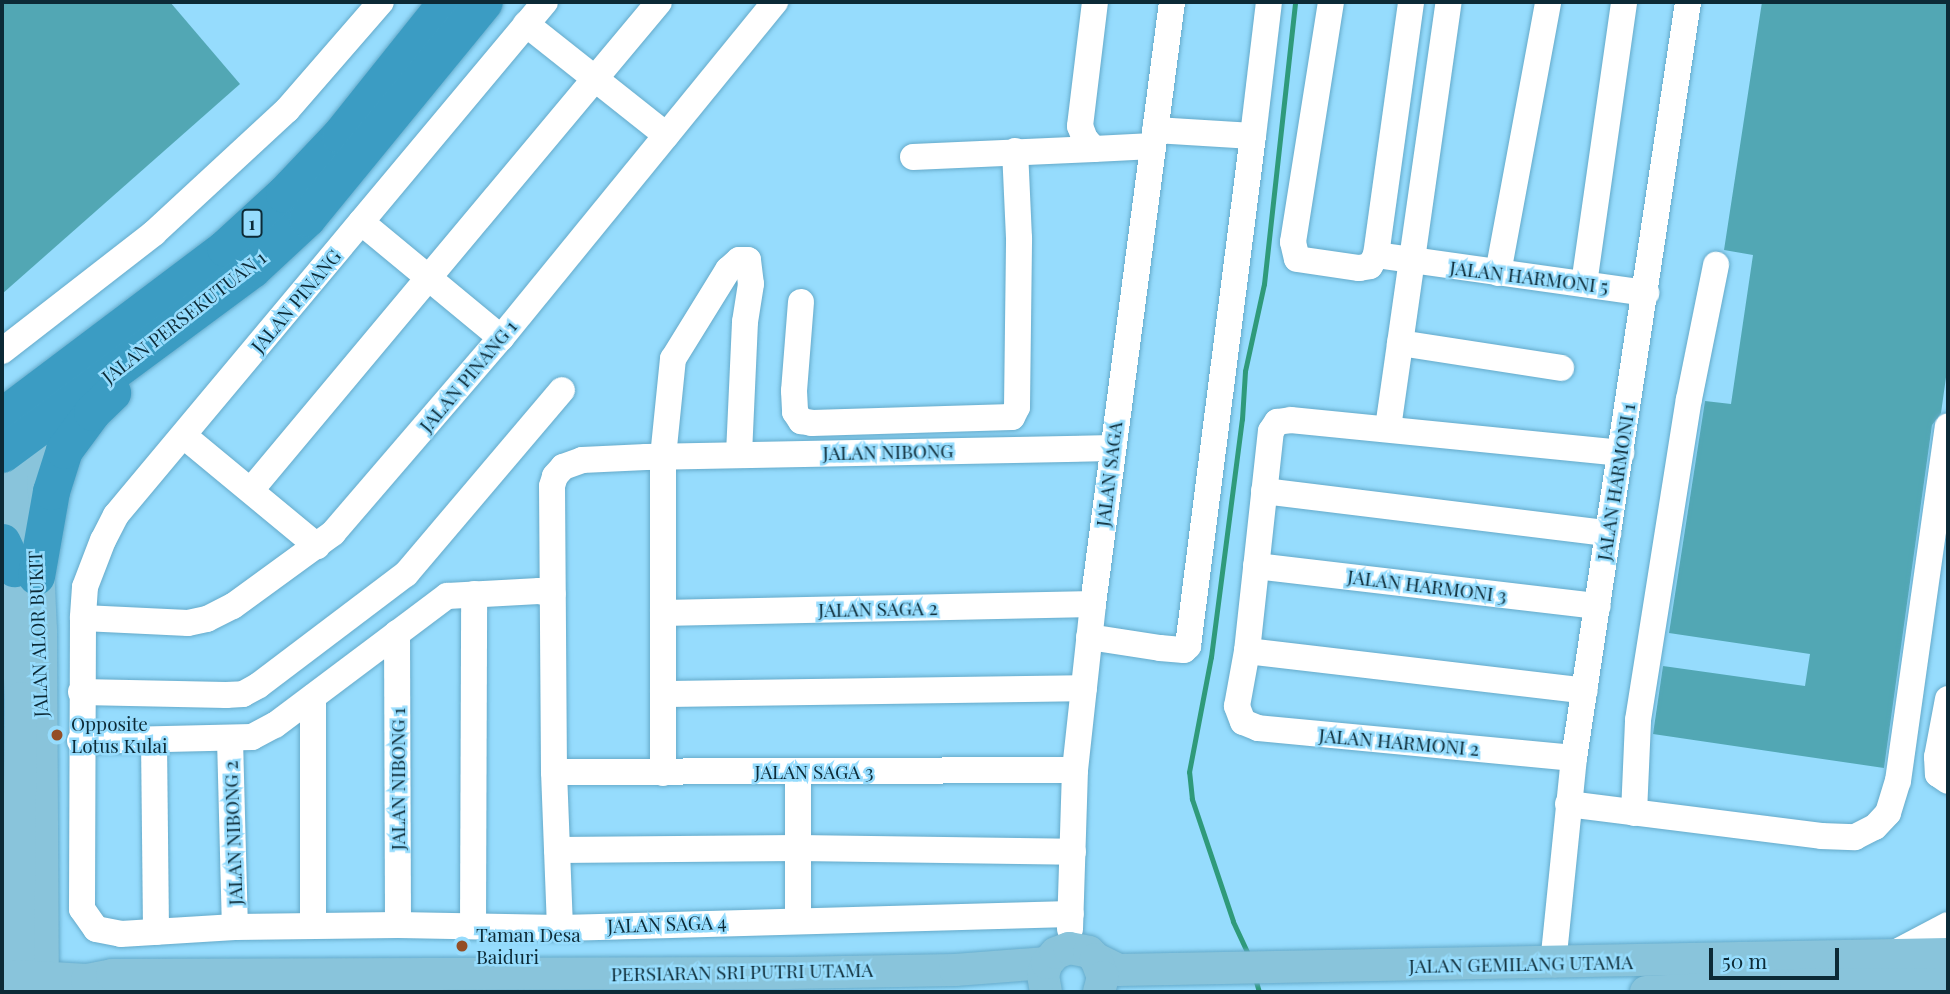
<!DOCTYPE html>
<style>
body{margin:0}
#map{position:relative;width:1950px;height:994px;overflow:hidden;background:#96dcfd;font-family:"Playfair Display",serif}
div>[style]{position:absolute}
.stream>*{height:5px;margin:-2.5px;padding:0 2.5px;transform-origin:2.5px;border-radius:2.5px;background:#2f9a7a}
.building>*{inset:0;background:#52a7b4}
.roads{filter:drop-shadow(0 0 2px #65aaca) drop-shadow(0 0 2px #65aaca)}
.minor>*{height:26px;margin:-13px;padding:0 13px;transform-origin:13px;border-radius:13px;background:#fff}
.major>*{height:32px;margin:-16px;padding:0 16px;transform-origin:16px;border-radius:16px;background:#89c4db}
.highway>*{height:37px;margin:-18.5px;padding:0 18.5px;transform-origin:18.5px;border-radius:18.5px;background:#3b9cc3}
.dots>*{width:19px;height:19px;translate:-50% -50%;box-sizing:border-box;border:4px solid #96dcfd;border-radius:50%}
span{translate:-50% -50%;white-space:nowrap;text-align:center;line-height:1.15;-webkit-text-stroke:5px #96dcfd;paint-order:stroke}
.shield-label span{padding:2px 5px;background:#96dcfd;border:2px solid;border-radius:5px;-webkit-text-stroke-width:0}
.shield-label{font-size:18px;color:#0c2a36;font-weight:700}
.street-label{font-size:19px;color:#0c2a36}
.poi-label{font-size:19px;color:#0c2a36}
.left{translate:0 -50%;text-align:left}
.frame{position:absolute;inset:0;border:4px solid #0c2a36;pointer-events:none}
.scale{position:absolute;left:1709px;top:948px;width:130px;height:32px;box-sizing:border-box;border:4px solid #0c2a36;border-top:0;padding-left:9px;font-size:21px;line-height:24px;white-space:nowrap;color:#0c2a36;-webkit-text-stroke:5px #96dcfd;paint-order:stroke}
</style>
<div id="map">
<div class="stream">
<div style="left:1249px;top:956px;width:38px;rotate:-115deg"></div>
<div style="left:1233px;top:921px;width:129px;rotate:-108.6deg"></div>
<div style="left:1192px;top:799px;width:27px;rotate:-96deg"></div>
<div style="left:1189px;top:772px;width:117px;rotate:-79.2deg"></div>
<div style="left:1211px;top:657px;width:240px;rotate:-82.6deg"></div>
<div style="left:1242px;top:419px;width:48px;rotate:-86.4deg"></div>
<div style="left:1245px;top:371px;width:89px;rotate:-77.7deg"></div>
<div style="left:1264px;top:284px;width:284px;rotate:-83.7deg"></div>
<div style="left:1255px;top:978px;width:15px;rotate:74deg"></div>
</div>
<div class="building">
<div style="clip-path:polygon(2px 2px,170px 2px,240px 84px,2px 294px)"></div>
<div style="clip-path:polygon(1762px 2px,1948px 2px,1948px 363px,1941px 413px,1932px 425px,1884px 768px,1653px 734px,1663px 666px,1805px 686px,1810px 654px,1669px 633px,1705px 401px,1731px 404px,1753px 255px,1724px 250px)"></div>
</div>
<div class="roads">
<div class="minor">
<div style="left:545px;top:2px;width:669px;rotate:129.9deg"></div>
<div style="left:116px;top:515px;width:28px;rotate:117deg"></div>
<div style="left:103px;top:540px;width:50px;rotate:111deg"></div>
<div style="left:85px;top:587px;width:31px;rotate:94deg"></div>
<div style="left:83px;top:618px;width:291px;rotate:90.2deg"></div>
<div style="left:82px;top:909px;width:24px;rotate:55deg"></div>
<div style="left:96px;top:929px;width:25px;rotate:11deg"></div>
<div style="left:121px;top:934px;width:114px;rotate:-3.5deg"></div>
<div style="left:235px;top:927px;width:163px;rotate:-0.7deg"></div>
<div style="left:398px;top:925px;width:162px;rotate:1.1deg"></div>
<div style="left:560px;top:928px;width:511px;rotate:-1.57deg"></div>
<div style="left:1095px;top:2px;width:125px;rotate:96.9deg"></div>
<div style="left:1080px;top:126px;width:14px;rotate:69deg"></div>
<div style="left:1085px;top:139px;width:13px;rotate:48deg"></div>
<div style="left:1094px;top:149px;width:59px;rotate:-2.9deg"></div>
<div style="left:1331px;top:2px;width:243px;rotate:99deg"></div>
<div style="left:1293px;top:242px;width:17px;rotate:77deg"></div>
<div style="left:1297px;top:259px;width:63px;rotate:8.3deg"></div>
<div style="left:1359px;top:268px;width:11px;rotate:-10deg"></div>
<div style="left:1370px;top:266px;width:13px;rotate:-61deg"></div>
<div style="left:1376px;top:255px;width:273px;rotate:8deg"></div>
<div style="left:526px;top:24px;width:179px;rotate:38.4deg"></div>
<div style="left:1155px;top:130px;width:98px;rotate:3.5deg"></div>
<div style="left:1253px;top:136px;width:135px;rotate:-83.2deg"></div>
<div style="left:913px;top:157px;width:181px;rotate:-2.5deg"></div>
<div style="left:361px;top:222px;width:182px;rotate:39.6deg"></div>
<div style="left:1376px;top:255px;width:255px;rotate:-82.1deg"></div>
<div style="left:1498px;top:273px;width:276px;rotate:-79.5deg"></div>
<div style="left:1584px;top:284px;width:285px;rotate:-81.9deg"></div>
<div style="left:801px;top:302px;width:89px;rotate:94.5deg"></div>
<div style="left:794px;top:391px;width:21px;rotate:87deg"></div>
<div style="left:795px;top:412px;width:11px;rotate:56deg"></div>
<div style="left:801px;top:421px;width:11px;rotate:10deg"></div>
<div style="left:812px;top:423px;width:200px;rotate:-1.7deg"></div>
<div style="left:1012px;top:417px;width:11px;rotate:-63deg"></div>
<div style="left:1017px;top:407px;width:169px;rotate:-89.3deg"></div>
<div style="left:1019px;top:238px;width:87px;rotate:-92.6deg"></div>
<div style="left:1400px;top:343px;width:163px;rotate:8.8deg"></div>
<div style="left:2px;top:351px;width:192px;rotate:-37.8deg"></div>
<div style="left:154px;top:233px;width:181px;rotate:-42.8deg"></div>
<div style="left:287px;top:110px;width:143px;rotate:-49deg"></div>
<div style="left:1388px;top:428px;width:430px;rotate:-81.9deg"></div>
<div style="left:184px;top:436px;width:173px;rotate:39.6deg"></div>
<div style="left:251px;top:490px;width:636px;rotate:-50.1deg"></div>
<div style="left:1264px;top:491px;width:347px;rotate:7deg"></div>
<div style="left:1256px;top:566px;width:344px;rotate:6.7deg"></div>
<div style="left:663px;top:613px;width:430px;rotate:-1.2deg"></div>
<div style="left:83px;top:618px;width:105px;rotate:2.7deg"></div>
<div style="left:188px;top:623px;width:19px;rotate:-12deg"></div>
<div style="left:207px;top:619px;width:29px;rotate:-27deg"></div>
<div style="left:233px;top:606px;width:124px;rotate:-36.1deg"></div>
<div style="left:333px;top:533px;width:257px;rotate:-49.3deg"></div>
<div style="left:501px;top:338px;width:434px;rotate:-50.8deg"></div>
<div style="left:397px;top:633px;width:292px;rotate:89.8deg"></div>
<div style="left:1089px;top:637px;width:72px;rotate:8.8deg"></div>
<div style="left:1160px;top:648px;width:24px;rotate:5deg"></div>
<div style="left:1184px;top:650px;width:6px;rotate:-45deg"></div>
<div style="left:1188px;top:646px;width:514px;rotate:-82.74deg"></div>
<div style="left:1247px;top:651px;width:340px;rotate:6.7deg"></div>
<div style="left:81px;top:692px;width:145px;rotate:1.2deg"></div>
<div style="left:226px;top:695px;width:17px;rotate:-3deg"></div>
<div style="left:243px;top:694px;width:18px;rotate:-29deg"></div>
<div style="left:259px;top:685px;width:184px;rotate:-37.1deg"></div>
<div style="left:406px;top:574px;width:241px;rotate:-49.7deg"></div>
<div style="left:663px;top:694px;width:421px;rotate:-0.8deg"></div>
<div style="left:313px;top:697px;width:229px;rotate:90deg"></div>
<div style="left:1948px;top:699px;width:59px;rotate:100.7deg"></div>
<div style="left:1937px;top:757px;width:17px;rotate:87deg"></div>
<div style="left:1938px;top:774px;width:12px;rotate:35deg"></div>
<div style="left:230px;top:739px;width:188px;rotate:88.5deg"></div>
<div style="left:154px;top:740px;width:192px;rotate:89.4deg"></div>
<div style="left:80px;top:741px;width:172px;rotate:-1.3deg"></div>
<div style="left:252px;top:737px;width:26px;rotate:-28deg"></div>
<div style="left:275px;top:725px;width:215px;rotate:-36.9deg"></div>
<div style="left:447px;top:596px;width:92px;rotate:-3.1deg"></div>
<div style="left:539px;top:591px;width:14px;rotate:12deg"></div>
<div style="left:1574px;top:758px;width:317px;rotate:-174.6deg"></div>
<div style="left:1258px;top:728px;width:16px;rotate:-158deg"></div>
<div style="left:1243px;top:722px;width:17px;rotate:-111deg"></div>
<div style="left:1237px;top:706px;width:56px;rotate:-79.7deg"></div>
<div style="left:1247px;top:651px;width:221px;rotate:-83.8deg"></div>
<div style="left:1271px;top:431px;width:11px;rotate:-56deg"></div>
<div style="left:1277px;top:422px;width:14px;rotate:-8deg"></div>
<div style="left:1291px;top:420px;width:332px;rotate:5.7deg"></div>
<div style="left:554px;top:772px;width:521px;rotate:-0.22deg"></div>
<div style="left:663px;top:773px;width:316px;rotate:-90deg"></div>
<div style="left:663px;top:457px;width:99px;rotate:-84.2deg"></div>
<div style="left:673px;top:359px;width:105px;rotate:-58.3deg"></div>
<div style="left:728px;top:270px;width:15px;rotate:-42deg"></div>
<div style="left:739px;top:260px;width:9px"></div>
<div style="left:748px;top:260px;width:24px;rotate:83deg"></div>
<div style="left:751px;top:284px;width:38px;rotate:99deg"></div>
<div style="left:745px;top:322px;width:133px;rotate:92.6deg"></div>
<div style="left:1568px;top:804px;width:255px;rotate:7.2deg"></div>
<div style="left:1821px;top:836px;width:34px;rotate:2deg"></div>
<div style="left:1855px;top:837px;width:22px;rotate:-27deg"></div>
<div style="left:1875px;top:827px;width:19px;rotate:-47deg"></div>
<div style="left:1888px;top:813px;width:34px;rotate:-73deg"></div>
<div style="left:1898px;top:781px;width:358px;rotate:-82deg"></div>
<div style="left:1634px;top:813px;width:93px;rotate:-87.5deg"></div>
<div style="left:1638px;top:720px;width:325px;rotate:-81deg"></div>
<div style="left:1689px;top:399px;width:137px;rotate:-78.6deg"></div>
<div style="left:557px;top:850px;width:241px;rotate:-0.5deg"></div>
<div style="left:798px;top:848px;width:275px;rotate:0.8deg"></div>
<div style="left:798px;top:920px;width:148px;rotate:-90deg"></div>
<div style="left:473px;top:926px;width:332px;rotate:-89.8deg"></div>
<div style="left:560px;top:928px;width:156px;rotate:-92.2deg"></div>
<div style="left:554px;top:772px;width:286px;rotate:-90.4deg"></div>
<div style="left:552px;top:486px;width:10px;rotate:-73deg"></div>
<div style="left:555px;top:476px;width:12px;rotate:-48deg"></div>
<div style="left:563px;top:467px;width:20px;rotate:-20deg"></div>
<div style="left:582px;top:460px;width:64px;rotate:-2.7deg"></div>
<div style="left:646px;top:457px;width:467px;rotate:-1.1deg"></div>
<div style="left:1070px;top:929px;width:159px;rotate:-88.2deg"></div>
<div style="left:1075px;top:770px;width:167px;rotate:-83.8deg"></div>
<div style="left:1093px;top:604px;width:607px;rotate:-82.52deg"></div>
<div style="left:1893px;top:954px;width:62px;rotate:-27.8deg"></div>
<div style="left:1553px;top:964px;width:207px;rotate:-84.2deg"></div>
<div style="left:1574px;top:758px;width:765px;rotate:-81.42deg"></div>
</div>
<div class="major">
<div style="left:24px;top:415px;width:20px;rotate:66deg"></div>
<div style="left:32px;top:433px;width:196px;rotate:87.4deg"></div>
<div style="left:41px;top:629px;width:363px;rotate:89.7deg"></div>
<div style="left:5px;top:430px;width:20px;rotate:75deg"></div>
<div style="left:10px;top:449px;width:249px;rotate:87.5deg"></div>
<div style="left:21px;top:698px;width:294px;rotate:90.6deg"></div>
<div style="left:1096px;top:959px;width:25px;rotate:26deg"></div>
<div style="left:1119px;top:970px;width:829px;rotate:-1.11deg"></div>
<div style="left:17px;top:976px;width:70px;rotate:3.3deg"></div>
<div style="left:87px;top:980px;width:25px;rotate:-11deg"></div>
<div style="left:112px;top:975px;width:676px;rotate:-0.17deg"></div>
<div style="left:788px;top:973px;width:167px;rotate:-1deg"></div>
<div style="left:955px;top:970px;width:92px;rotate:-4.4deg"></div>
<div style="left:1046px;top:992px;width:17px;rotate:-100deg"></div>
<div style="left:1043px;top:975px;width:13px;rotate:-72deg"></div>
<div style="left:1047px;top:963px;width:13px;rotate:-48deg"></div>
<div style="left:1056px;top:953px;width:14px;rotate:-21deg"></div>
<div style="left:1069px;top:948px;width:20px;rotate:11deg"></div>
<div style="left:1089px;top:952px;width:10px;rotate:45deg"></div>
<div style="left:1096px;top:959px;width:19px;rotate:69deg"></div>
<div style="left:1103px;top:977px;width:16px;rotate:105deg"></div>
<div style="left:1646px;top:992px;width:150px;rotate:-2.7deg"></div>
<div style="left:1796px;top:985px;width:152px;rotate:-0.4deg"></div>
</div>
<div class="highway">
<div style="left:2px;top:416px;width:279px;rotate:-37deg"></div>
<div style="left:225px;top:248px;width:80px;rotate:-42.5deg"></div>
<div style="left:284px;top:194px;width:81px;rotate:-46.5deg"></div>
<div style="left:340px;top:135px;width:170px;rotate:-51.4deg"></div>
<div style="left:2px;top:454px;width:311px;rotate:-36.5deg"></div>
<div style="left:252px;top:269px;width:75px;rotate:-42.8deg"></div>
<div style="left:307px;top:218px;width:279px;rotate:-50.7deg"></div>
<div style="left:2px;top:542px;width:29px;rotate:65deg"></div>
<div style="left:36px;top:576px;width:86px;rotate:-80deg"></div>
<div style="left:51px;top:491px;width:43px;rotate:-72.4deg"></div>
<div style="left:64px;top:450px;width:47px;rotate:-53.6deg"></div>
<div style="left:92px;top:412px;width:28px;rotate:-44deg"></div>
</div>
</div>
<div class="dots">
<div style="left:57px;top:735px;background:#944e25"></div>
<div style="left:462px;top:946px;background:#944e25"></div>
</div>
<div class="shield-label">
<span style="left:252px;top:223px">1</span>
</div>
<div class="street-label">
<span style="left:1529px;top:277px;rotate:7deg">JALAN HARMONI 5</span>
<span style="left:296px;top:301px;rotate:-50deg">JALAN PINANG</span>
<span style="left:184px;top:317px;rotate:-38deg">JALAN PERSEKUTUAN 1</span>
<span style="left:468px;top:376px;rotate:-50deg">JALAN PINANG 1</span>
<span style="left:888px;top:452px;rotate:-1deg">JALAN NIBONG</span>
<span style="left:1109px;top:474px;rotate:-83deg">JALAN SAGA</span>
<span style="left:1616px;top:482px;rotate:-81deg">JALAN HARMONI 1</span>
<span style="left:1427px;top:586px;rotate:7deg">JALAN HARMONI 3</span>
<span style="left:878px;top:609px;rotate:-1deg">JALAN SAGA 2</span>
<span style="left:38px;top:634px;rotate:-92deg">JALAN ALOR BUKIT</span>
<span style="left:1399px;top:742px;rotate:5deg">JALAN HARMONI 2</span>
<span style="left:814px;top:772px">JALAN SAGA 3</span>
<span style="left:398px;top:779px;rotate:-90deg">JALAN NIBONG 1</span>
<span style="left:233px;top:833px;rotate:-92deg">JALAN NIBONG 2</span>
<span style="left:667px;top:924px;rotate:-2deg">JALAN SAGA 4</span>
<span style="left:1521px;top:964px;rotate:-1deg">JALAN GEMILANG UTAMA</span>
<span style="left:742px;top:972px;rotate:-1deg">PERSIARAN SRI PUTRI UTAMA</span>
</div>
<div class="poi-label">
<span class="left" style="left:71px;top:735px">Opposite<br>Lotus Kulai</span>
<span class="left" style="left:476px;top:946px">Taman Desa<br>Baiduri</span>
</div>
<div class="frame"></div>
<div class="scale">50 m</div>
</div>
